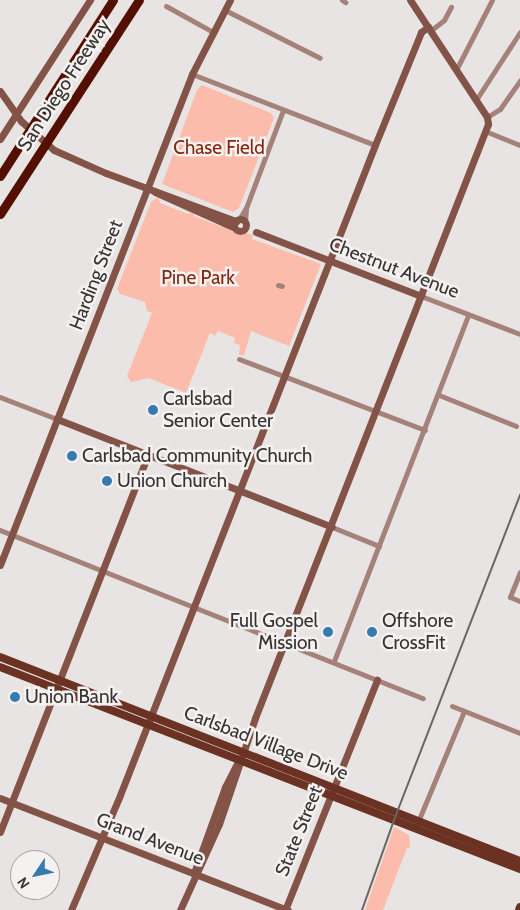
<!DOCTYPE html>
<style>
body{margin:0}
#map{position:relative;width:520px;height:910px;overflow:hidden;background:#e8e4e3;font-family:Cabin,sans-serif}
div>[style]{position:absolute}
.green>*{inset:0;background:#fbbcab}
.street>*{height:5px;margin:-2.5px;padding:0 2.5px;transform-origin:2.5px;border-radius:2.5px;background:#a58279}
.secondary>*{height:7px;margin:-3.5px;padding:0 3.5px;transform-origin:3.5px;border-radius:3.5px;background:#845347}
.secondary>.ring{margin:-3.5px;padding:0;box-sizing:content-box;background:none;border:7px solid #845347;border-radius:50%}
.primary>*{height:8px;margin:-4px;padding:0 4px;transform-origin:4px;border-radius:4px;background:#6b3123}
.highway>*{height:9px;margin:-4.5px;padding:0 4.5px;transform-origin:4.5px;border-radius:4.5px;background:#531001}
.rail>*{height:2px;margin:-1px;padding:0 1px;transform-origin:1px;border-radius:1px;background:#696666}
.dots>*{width:14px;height:14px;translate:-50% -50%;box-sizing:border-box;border:2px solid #f5f1f0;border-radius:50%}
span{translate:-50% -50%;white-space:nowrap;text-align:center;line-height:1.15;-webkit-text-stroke:5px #f5f1f0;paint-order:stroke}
.street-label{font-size:19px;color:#353333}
.park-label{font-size:19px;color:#83260e}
.poi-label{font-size:19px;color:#353333}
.left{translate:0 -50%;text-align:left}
.right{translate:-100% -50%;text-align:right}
.north{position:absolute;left:10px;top:850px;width:50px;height:50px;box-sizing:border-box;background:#f5f1f0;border:1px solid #a8a5a4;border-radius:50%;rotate:236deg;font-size:14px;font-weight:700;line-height:20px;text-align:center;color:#353333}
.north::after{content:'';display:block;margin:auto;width:18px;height:22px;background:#367bb0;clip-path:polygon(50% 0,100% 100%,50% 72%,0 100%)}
</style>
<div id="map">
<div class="green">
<div style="clip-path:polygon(202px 85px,271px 113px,274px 118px,239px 208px,233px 212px,162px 184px,197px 90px)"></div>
<div style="clip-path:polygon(158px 197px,160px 203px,188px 214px,193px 212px,194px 216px,222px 227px,223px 225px,236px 234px,246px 233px,253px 235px,252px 239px,321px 264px,289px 346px,251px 331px,244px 355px,239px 355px,240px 345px,234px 343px,235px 338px,218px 331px,215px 336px,210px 333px,186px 393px,149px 378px,131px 382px,127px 376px,152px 313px,147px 311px,145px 302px,120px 294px,117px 289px,151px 202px)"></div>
<div style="clip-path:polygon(394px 827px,409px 835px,410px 848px,407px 848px,383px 910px,365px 910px)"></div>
</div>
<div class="street">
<div style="left:342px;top:0;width:4px;rotate:34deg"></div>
<div style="left:166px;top:6px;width:54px;rotate:29deg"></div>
<div style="left:225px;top:10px;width:106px;rotate:26.8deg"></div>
<div style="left:430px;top:31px;width:18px;rotate:-38deg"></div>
<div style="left:444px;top:20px;width:15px;rotate:-62deg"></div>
<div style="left:456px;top:70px;width:79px;rotate:-62.8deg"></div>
<div style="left:192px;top:74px;width:196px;rotate:21.2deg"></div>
<div style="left:476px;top:100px;width:81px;rotate:-57.1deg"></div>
<div style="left:487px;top:117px;width:15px;rotate:-32deg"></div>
<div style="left:500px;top:109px;width:35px;rotate:-55deg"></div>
<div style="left:485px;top:131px;width:38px;rotate:22deg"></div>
<div style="left:246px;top:208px;width:105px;rotate:-69.3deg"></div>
<div style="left:239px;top:219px;width:13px;rotate:-58deg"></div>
<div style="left:246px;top:208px;width:14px;rotate:94deg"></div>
<div style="left:278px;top:285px;width:4px;rotate:14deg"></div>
<div style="left:421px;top:296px;width:106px;rotate:21deg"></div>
<div style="left:239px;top:359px;width:199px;rotate:20.9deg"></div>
<div style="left:439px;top:395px;width:83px;rotate:21.9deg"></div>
<div style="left:0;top:397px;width:61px;rotate:21.1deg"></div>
<div style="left:332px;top:527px;width:51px;rotate:22deg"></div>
<div style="left:0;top:530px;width:455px;rotate:21.7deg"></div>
<div style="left:520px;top:572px;width:27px;rotate:112deg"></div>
<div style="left:510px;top:597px;width:11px;rotate:22deg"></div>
<div style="left:334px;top:661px;width:371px;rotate:-68.8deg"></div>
<div style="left:452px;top:706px;width:73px;rotate:21.7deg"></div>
<div style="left:417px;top:824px;width:122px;rotate:-67.4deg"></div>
</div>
<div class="secondary">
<div style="left:0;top:91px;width:37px;rotate:55deg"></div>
<div style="left:21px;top:121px;width:44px;rotate:41.3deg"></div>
<div style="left:54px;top:150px;width:57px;rotate:23.9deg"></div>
<div style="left:106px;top:173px;width:139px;rotate:20.3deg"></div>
<div style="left:0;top:139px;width:166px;rotate:-57.1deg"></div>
<div style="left:155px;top:192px;width:85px;rotate:24.2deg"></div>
<div class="ring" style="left:234px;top:219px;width:5px;height:5px"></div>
<div style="left:256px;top:232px;width:177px;rotate:21.2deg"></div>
<div style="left:57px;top:419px;width:295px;rotate:21.4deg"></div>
<div style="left:0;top:565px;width:527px;rotate:-68.64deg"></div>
<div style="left:192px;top:74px;width:83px;rotate:-62.8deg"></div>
<div style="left:0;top:798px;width:309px;rotate:21.3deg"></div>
<div style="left:0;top:832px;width:405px;rotate:-68.6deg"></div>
<div style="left:195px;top:870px;width:88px;rotate:-70.1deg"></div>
<div style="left:225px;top:787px;width:30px;rotate:-63deg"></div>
<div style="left:71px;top:910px;width:125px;rotate:-66.9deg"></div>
<div style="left:120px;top:795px;width:698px;rotate:-68.58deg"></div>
<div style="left:375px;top:145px;width:122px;rotate:-67.8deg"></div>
<div style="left:421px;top:32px;width:9px;rotate:-36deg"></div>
<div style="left:180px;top:910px;width:94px;rotate:-65.6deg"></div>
<div style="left:219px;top:824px;width:112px;rotate:-71.2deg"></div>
<div style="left:255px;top:718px;width:638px;rotate:-68.58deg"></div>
<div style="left:488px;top:124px;width:7px;rotate:-98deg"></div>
<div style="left:487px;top:117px;width:140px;rotate:-123.3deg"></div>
<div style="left:285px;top:910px;width:248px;rotate:-68.2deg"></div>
</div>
<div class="primary">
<div style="left:0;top:657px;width:559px;rotate:21.42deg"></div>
<div style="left:0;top:667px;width:558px;rotate:21.23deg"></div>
<div style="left:519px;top:910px;width:3px;rotate:-72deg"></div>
</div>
<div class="highway">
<div style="left:0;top:176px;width:209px;rotate:-57.3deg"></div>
<div style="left:0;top:214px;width:255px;rotate:-57deg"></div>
</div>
<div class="rail">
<div style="left:362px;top:910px;width:96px;rotate:-70.4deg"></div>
<div style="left:394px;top:820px;width:349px;rotate:-68.8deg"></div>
</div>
<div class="dots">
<div style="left:153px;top:410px;background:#367bb0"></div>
<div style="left:72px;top:456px;background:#367bb0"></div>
<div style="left:107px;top:481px;background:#367bb0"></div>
<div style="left:328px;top:632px;background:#367bb0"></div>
<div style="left:372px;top:632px;background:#367bb0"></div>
<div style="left:15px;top:697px;background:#367bb0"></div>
</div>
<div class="street-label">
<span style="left:64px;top:85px;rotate:-57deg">San Diego Freeway</span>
<span style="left:394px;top:268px;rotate:21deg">Chestnut Avenue</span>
<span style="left:96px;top:275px;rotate:-69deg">Harding Street</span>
<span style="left:266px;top:743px;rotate:21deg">Carlsbad Village Drive</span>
<span style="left:299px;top:831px;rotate:-68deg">State Street</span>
<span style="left:150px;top:839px;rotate:21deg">Grand Avenue</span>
</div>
<div class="park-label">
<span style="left:219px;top:148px">Chase Field</span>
<span style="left:198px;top:278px">Pine Park</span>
</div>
<div class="poi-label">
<span class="left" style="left:163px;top:410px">Carlsbad<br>Senior Center</span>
<span class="left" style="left:82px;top:456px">Carlsbad Community Church</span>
<span class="left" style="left:117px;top:481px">Union Church</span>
<span class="right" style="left:318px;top:632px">Full Gospel<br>Mission</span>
<span class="left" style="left:382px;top:632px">Offshore<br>CrossFit</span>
<span class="left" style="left:25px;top:697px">Union Bank</span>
</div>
<div class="north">N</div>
</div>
